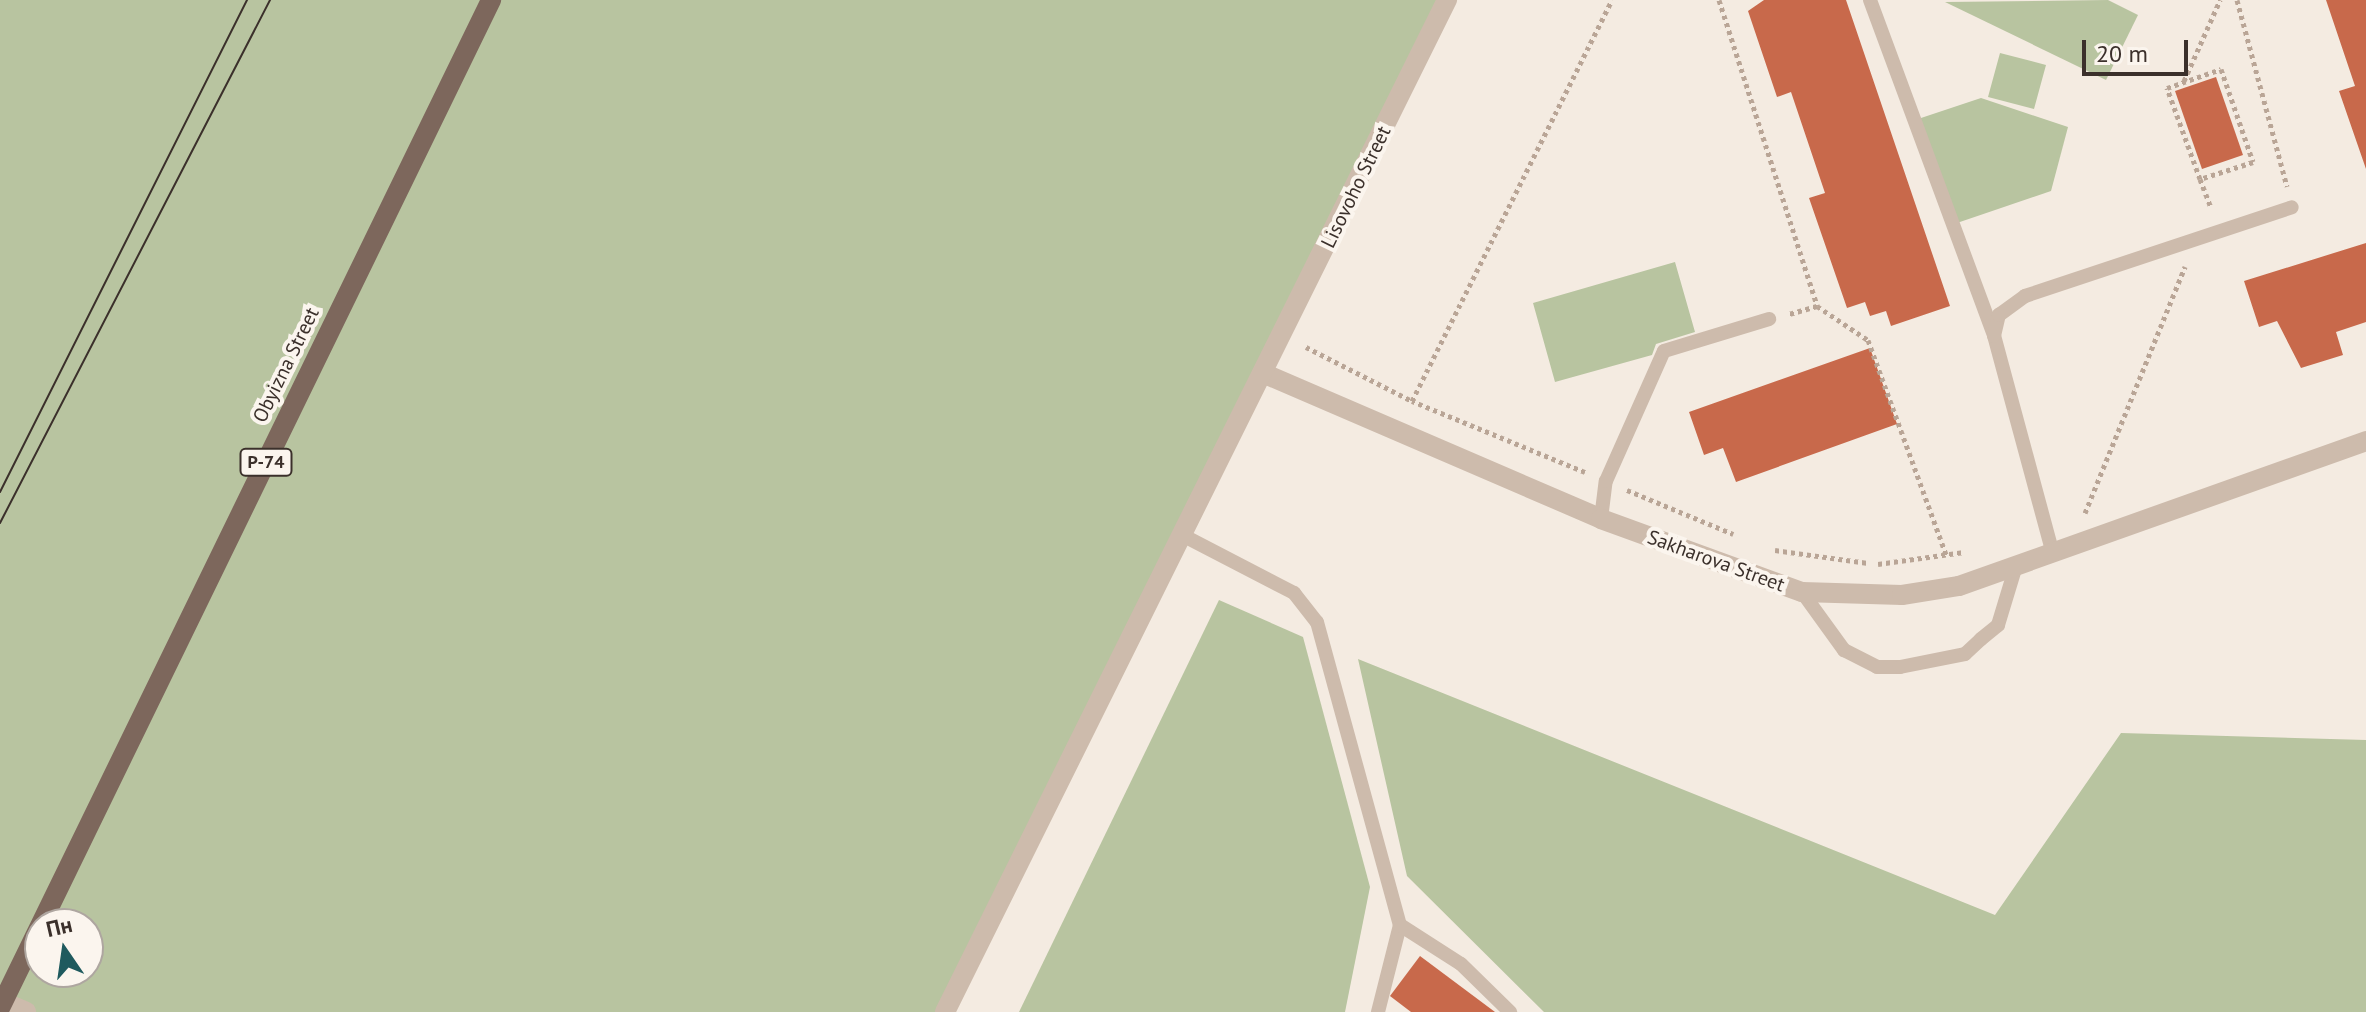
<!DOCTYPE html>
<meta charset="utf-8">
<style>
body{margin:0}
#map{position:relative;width:2366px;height:1012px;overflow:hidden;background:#f4ebe1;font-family:"PT Sans",sans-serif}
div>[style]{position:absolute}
.green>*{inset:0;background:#b8c4a0}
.building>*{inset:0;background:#c8694b}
.path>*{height:5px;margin-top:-2.5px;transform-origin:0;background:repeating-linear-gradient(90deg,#b9a596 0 4px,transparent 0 8px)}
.service>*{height:14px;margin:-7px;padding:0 7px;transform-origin:7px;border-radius:7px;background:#cdbbac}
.minor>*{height:20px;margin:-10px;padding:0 10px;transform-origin:10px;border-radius:10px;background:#cdbbac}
.tertiary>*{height:20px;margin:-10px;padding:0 10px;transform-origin:10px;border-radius:10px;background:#cdbbac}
.primary>*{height:20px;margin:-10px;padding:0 10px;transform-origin:10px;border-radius:10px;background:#7d675c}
.tram>*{height:2px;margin:-1px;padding:0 1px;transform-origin:1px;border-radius:1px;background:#3b302b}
span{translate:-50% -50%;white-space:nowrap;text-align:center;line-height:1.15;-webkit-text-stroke:8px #fbf5ee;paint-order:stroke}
.shield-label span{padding:2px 6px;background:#fbf5ee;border:2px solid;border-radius:6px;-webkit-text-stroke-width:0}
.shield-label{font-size:18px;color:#3b302b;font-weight:700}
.street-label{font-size:20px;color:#3b302b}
.north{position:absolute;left:24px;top:908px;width:80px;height:80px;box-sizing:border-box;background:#fbf5ee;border:2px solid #aea6a0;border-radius:50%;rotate:347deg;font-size:22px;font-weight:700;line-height:32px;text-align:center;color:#3b302b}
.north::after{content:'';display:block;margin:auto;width:28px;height:36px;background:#1f5a5e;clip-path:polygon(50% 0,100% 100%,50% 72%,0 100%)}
.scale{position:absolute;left:2082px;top:40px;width:106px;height:36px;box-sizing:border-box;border:4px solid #3b302b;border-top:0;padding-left:10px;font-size:24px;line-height:28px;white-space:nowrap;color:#3b302b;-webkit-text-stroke:6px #fbf5ee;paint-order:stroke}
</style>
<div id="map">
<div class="green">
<div style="clip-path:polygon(evenodd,0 0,1447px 0,945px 1012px,0 1012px,0 0,40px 924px,88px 924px,88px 972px,40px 972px,40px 924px)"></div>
<div style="clip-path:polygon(2108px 0,2138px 15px,2106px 80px,1945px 2px)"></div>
<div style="clip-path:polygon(2000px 53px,2046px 65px,2034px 109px,1988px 97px)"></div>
<div style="clip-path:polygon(1981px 98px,2068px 127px,2051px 191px,1954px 224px,1918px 119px)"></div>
<div style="clip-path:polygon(1675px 262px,1695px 332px,1656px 344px,1652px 355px,1555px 382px,1533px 303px)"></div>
<div style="clip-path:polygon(1219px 600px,1303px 637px,1370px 887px,1345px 1012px,1019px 1012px)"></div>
<div style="clip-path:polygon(1358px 659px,1995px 915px,2121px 733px,2366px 740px,2366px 1012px,1544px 1012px,1407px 876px)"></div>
</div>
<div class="building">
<div style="clip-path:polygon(1764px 0,1846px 0,1950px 306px,1891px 326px,1886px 311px,1870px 316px,1865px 302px,1847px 308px,1809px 198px,1825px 193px,1791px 92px,1777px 97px,1748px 11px)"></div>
<div style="clip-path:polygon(2326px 0,2366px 0,2366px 169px,2339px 91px,2355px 86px)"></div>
<div style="clip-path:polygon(2216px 77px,2243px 155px,2202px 169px,2175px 91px)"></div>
<div style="clip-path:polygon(2366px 243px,2366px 322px,2336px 332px,2343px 355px,2301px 368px,2277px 321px,2259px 327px,2244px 281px)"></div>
<div style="clip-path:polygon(1870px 348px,1897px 424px,1736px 482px,1723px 448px,1704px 455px,1689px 412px)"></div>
<div style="clip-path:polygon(1420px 956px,1495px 1012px,1411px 1012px,1390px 996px)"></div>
</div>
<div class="path">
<div style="left:1719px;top:0;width:321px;rotate:72.2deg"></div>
<div style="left:1817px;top:306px;width:29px;rotate:164deg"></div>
<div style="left:2237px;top:0;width:193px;rotate:75deg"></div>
<div style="left:2221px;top:69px;width:98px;rotate:71deg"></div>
<div style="left:2253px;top:162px;width:56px;rotate:162.2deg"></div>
<div style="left:2200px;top:179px;width:97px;rotate:-109.9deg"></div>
<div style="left:2167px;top:88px;width:57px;rotate:-19.4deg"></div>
<div style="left:2184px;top:81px;width:89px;rotate:-66deg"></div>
<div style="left:2200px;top:179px;width:31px;rotate:69deg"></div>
<div style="left:1817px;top:306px;width:61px;rotate:33.7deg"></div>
<div style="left:1868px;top:340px;width:231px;rotate:70deg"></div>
<div style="left:1306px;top:347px;width:119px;rotate:27deg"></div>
<div style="left:1585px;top:472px;width:187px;rotate:-157.7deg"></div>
<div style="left:1412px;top:401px;width:448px;rotate:-63.5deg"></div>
<div style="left:1627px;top:490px;width:115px;rotate:22.5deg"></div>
<div style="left:2085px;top:513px;width:266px;rotate:-67.9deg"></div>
<div style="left:1775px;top:550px;width:94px;rotate:8deg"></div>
<div style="left:1878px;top:564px;width:87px;rotate:-7.9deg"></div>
</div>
<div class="service">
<div style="left:1870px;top:0;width:355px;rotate:69.7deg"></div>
<div style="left:1601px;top:519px;width:38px;rotate:-83deg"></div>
<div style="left:1606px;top:481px;width:142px;rotate:-66deg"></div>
<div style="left:1664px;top:351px;width:110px;rotate:-16.9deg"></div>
<div style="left:1186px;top:537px;width:122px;rotate:27.4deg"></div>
<div style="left:1294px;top:593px;width:37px;rotate:52deg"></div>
<div style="left:1317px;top:622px;width:314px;rotate:74.7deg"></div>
<div style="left:1400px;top:925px;width:90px;rotate:104.2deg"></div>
<div style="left:2053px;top:554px;width:226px;rotate:-105.1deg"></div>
<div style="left:1994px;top:336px;width:22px;rotate:-77deg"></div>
<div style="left:1999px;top:315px;width:32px;rotate:-36deg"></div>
<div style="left:2025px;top:296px;width:281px;rotate:-18.4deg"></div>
<div style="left:1802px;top:592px;width:72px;rotate:54.1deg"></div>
<div style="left:1844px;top:650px;width:37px;rotate:27deg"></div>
<div style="left:1877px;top:667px;width:23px"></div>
<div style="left:1900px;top:667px;width:66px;rotate:-11.3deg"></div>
<div style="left:1965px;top:654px;width:22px;rotate:-43deg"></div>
<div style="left:1981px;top:639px;width:22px;rotate:-39deg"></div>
<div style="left:1998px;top:625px;width:59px;rotate:-73.1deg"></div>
<div style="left:1400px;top:925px;width:72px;rotate:32.6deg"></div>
<div style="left:1461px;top:964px;width:69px;rotate:44.4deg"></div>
</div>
<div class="minor">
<div style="left:1265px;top:374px;width:366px;rotate:23.3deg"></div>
<div style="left:1601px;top:519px;width:214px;rotate:20deg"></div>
<div style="left:1802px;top:592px;width:100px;rotate:1.7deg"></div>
<div style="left:1902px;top:595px;width:58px;rotate:-9deg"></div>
<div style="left:1959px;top:586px;width:432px;rotate:-19.6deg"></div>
</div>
<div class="tertiary">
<div style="left:3px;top:1002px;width:25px;rotate:23deg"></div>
<div style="left:945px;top:1012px;width:1130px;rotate:-63.62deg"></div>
</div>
<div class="primary">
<div style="left:41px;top:924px;width:1028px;rotate:-64.03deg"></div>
<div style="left:0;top:1008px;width:91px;rotate:-64deg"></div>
</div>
<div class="tram">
<div style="left:0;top:492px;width:551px;rotate:-63.34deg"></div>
<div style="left:0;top:523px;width:589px;rotate:-62.69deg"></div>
</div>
<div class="shield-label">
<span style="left:266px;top:462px">Р-74</span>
</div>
<div class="street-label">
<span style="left:1356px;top:187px;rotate:-64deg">Lisovoho Street</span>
<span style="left:286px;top:365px;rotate:-64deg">Obyizna Street</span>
<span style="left:1716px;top:561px;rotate:20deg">Sakharova Street</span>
</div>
<div class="north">Пн</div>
<div class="scale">20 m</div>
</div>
